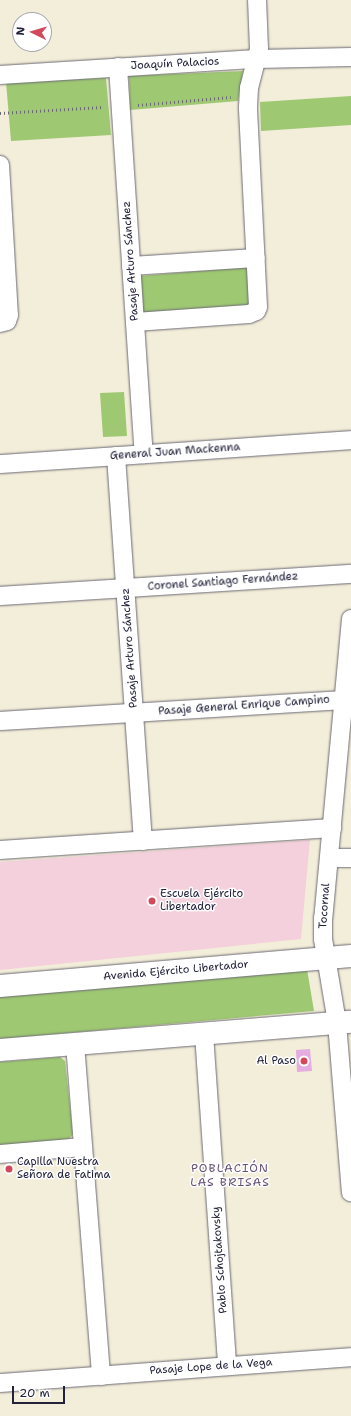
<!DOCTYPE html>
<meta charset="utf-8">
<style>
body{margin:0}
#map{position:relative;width:351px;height:1416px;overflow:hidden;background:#f3eeda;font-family:"Shantell Sans",sans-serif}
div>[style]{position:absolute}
.built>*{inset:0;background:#f4cfdc}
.green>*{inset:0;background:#9fc873}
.building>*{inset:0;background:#e4acdf}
.path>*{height:2.5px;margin-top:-1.25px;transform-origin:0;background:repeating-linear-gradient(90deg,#6b6973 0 1px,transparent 0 4px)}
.roads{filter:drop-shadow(0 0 1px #6b6973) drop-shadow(0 0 1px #6b6973)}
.minor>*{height:18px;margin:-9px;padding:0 9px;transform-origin:9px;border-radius:9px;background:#fff}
.major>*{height:22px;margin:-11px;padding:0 11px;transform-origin:11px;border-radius:11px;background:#fff}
.dots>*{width:11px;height:11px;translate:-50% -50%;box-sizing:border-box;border:2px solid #fff;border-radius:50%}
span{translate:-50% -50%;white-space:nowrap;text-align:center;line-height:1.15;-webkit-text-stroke:3px #fff;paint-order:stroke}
.street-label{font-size:11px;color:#22223b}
.poi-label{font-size:11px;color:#22223b}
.left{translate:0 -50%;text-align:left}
.right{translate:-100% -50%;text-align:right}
.neighbourhood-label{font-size:12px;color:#665274;letter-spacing:1px}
.north{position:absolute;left:12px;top:12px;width:40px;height:40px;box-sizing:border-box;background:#fff;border:1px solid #a7a7b1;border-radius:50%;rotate:275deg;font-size:11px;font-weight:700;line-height:16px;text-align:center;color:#22223b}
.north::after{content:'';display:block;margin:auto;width:14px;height:18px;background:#d1495b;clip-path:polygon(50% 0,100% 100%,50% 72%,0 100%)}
.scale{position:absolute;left:12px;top:1386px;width:53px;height:18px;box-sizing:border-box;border:2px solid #22223b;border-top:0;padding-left:5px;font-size:12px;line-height:14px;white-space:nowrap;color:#22223b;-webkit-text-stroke:3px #fff;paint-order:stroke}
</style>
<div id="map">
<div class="built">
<div style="clip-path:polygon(310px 840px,301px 939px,0 970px,0 862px)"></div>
</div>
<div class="green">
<div style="clip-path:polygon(243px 71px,238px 101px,130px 110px,129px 76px)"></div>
<div style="clip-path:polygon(106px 78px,111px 135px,11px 141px,6px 82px)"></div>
<div style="clip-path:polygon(351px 96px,351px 125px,261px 131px,260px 102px)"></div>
<div style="clip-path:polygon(247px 267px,250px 308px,141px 315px,140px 276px)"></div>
<div style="clip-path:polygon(124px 392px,127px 436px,103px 437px,100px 393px)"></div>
<div style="clip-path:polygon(307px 969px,314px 1011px,0 1039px,0 995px)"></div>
<div style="clip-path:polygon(60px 1057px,65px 1061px,73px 1134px,67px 1142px,0 1148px,0 1062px)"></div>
</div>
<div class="building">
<div style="clip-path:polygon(310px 1049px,312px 1071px,297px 1072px,296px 1050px)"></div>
</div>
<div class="path">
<div style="left:138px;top:105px;width:93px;rotate:-4.9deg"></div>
<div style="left:0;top:113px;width:103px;rotate:-3.3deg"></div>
</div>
<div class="roads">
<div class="minor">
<div style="left:118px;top:67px;width:388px;rotate:86.2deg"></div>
<div style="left:0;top:75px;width:257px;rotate:-3.6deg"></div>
<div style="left:257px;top:59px;width:94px;rotate:-1.2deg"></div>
<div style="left:0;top:165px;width:150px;rotate:86.6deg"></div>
<div style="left:9px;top:315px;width:6px;rotate:108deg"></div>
<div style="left:7px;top:321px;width:7px;rotate:164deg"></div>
<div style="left:131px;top:266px;width:125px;rotate:-3.7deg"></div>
<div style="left:135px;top:322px;width:114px;rotate:-4deg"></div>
<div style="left:249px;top:314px;width:8px;rotate:-23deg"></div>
<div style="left:256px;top:311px;width:4px;rotate:-63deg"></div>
<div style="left:258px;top:307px;width:200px;rotate:-92.9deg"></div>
<div style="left:248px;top:107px;width:19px;rotate:-87deg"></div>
<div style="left:249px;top:88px;width:40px;rotate:-75.6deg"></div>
<div style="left:259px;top:49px;width:49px;rotate:-92.3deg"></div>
<div style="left:116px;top:456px;width:386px;rotate:86deg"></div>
<div style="left:0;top:464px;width:352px;rotate:-3.9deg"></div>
<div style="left:0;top:596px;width:352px;rotate:-3.6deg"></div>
<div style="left:351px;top:619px;width:300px;rotate:95.3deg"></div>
<div style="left:323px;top:918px;width:21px;rotate:90deg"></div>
<div style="left:323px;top:939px;width:85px;rotate:80.5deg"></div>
<div style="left:337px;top:1023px;width:170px;rotate:85.3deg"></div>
<div style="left:0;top:721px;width:344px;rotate:-3.5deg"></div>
<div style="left:0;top:850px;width:333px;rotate:-3.8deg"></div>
<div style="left:329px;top:858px;width:22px"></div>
<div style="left:204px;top:1034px;width:333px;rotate:86deg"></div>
<div style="left:75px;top:1044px;width:333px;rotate:85.5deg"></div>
<div style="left:0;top:1154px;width:83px;rotate:-4.8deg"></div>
<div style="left:0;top:1383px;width:352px;rotate:-4.2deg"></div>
</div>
<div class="major">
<div style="left:0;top:986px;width:352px;rotate:-4.9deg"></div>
<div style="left:0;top:1050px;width:352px;rotate:-4.6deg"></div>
</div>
</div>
<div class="dots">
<div style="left:152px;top:901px;background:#d1495b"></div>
<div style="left:304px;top:1061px;background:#d1495b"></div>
<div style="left:9px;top:1169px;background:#d1495b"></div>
</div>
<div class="street-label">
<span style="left:175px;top:64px;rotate:-3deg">Joaquín Palacios</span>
<span style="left:131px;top:261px;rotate:-94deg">Pasaje Arturo Sánchez</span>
<span style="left:175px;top:452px;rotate:-4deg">General Juan Mackenna</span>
<span style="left:223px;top:582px;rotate:-4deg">Coronel Santiago Fernández</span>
<span style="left:130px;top:648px;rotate:-94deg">Pasaje Arturo Sánchez</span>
<span style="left:244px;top:706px;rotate:-4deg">Pasaje General Enrique Campino</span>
<span style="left:325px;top:906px;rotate:-86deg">Tocornal</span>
<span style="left:176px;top:971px;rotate:-5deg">Avenida Ejército Libertador</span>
<span style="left:220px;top:1260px;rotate:-94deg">Pablo Schojtakovsky</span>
<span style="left:211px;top:1367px;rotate:-4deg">Pasaje Lope de la Vega</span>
</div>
<div class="poi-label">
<span class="left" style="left:160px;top:901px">Escuela Ejército<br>Libertador</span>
<span class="right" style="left:296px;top:1061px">Al Paso</span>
<span class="left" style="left:17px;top:1169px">Capilla Nuestra<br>Señora de Fatima</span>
</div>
<div class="neighbourhood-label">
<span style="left:230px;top:1176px">POBLACIÓN<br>LAS BRISAS</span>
</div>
<div class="north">N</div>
<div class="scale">20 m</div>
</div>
